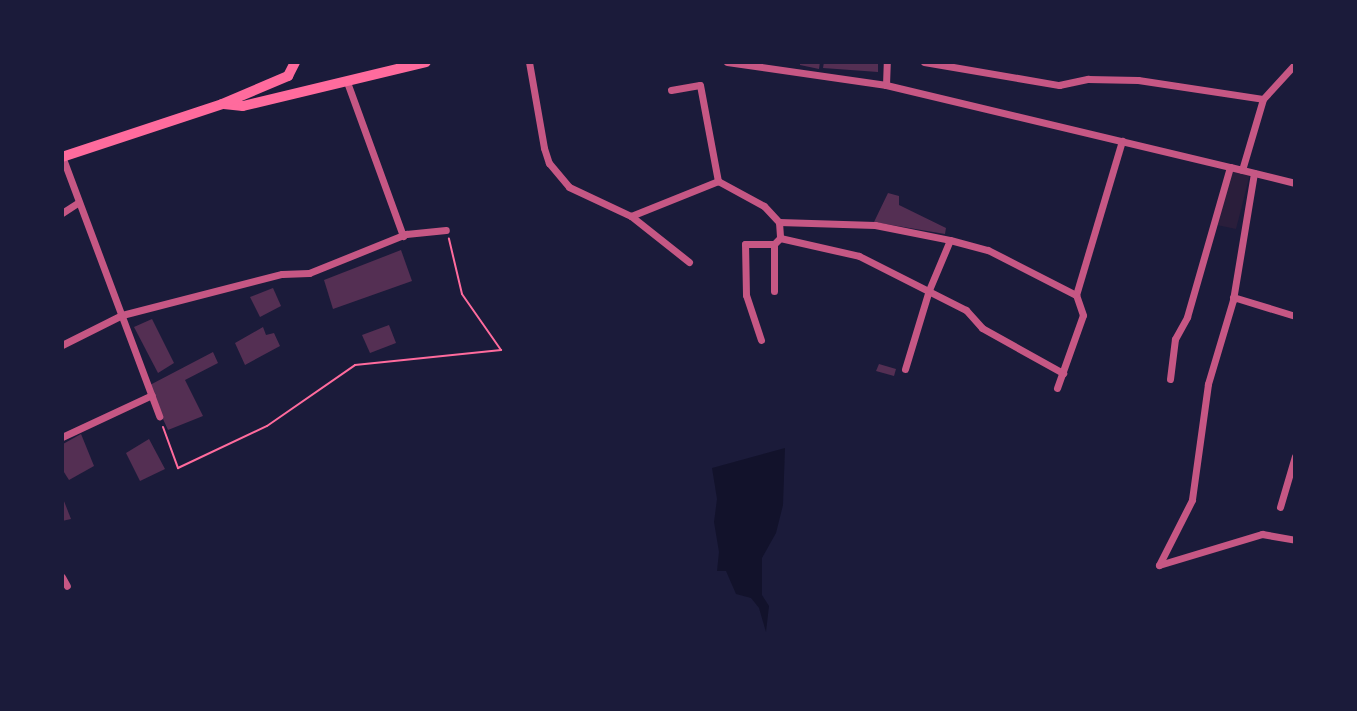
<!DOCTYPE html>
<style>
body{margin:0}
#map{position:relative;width:1357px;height:711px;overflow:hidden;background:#1b1b3a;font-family:"Golos Text",sans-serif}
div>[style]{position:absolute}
.green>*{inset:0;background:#2a1e3b}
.water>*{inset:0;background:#12122b}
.building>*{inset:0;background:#542f53}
.path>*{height:2px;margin:-1px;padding:0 1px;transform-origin:1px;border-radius:1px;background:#ff6b9d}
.minor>*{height:7px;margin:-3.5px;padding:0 3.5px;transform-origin:3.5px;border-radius:3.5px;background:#c65784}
.secondary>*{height:10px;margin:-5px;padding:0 5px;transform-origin:5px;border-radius:5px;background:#ff6b9d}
span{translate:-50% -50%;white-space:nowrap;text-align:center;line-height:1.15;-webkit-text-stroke:8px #1b1b3a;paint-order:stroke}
.frame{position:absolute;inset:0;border:64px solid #1b1b3a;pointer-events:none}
</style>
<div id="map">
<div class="green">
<div style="clip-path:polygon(1231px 169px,1250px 174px,1236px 229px,1217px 225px)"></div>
</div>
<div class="water">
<div style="clip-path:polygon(785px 448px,783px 505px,776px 533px,762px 558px,762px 595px,769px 606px,766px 632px,759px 608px,751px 598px,736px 594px,726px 571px,717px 571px,719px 552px,714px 522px,717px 499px,712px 468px)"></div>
</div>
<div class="building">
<div style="clip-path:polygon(800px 62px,820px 62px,819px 69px,800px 65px)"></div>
<div style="clip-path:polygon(824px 62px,878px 62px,878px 72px,823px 68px)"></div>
<div style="clip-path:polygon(888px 193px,899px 196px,899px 205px,946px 228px,945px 234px,874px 222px)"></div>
<div style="clip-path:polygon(401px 250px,412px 281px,333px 309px,324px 280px)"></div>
<div style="clip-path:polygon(273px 288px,281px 306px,260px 317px,250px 297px)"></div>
<div style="clip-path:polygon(152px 319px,174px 363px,158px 373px,134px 327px)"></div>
<div style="clip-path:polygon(389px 325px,396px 343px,370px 353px,362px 335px)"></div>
<div style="clip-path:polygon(263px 327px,266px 335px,274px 333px,280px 346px,245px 365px,235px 343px)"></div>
<div style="clip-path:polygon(213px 352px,218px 363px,185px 380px,203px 416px,168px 430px,148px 386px)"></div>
<div style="clip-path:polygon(879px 364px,896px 369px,894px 376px,876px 371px)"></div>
<div style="clip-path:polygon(81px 434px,94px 466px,69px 480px,62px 469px,63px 444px)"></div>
<div style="clip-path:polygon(149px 439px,165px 469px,140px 481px,126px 453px)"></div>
<div style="clip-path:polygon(62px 496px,71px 519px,62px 521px)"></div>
</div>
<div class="path">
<div style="left:163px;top:427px;width:44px;rotate:69.9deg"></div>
<div style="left:178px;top:468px;width:98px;rotate:-25.3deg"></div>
<div style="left:267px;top:426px;width:107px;rotate:-34.7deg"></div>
<div style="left:355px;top:365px;width:147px;rotate:-5.9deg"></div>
<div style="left:501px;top:350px;width:68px;rotate:-124.9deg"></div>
<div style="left:462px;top:294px;width:57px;rotate:-103.3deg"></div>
</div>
<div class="minor">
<div style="left:529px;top:62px;width:87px;rotate:80.1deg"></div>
<div style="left:544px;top:148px;width:16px;rotate:72deg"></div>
<div style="left:549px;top:163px;width:31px;rotate:50deg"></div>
<div style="left:569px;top:187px;width:68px;rotate:25.1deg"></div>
<div style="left:631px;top:216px;width:94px;rotate:-21.9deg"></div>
<div style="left:718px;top:181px;width:52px;rotate:28.5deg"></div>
<div style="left:764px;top:206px;width:22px;rotate:47deg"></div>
<div style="left:779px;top:222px;width:16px;rotate:86deg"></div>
<div style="left:780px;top:238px;width:8px;rotate:135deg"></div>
<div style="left:774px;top:244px;width:47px;rotate:90deg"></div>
<div style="left:727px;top:62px;width:161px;rotate:8.2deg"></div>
<div style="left:886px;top:85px;width:354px;rotate:13.4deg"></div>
<div style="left:924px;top:62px;width:137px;rotate:9.7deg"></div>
<div style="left:1059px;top:85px;width:30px;rotate:-12deg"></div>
<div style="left:1088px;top:79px;width:50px;rotate:1.1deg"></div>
<div style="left:1138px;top:80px;width:126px;rotate:8.6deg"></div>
<div style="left:347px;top:82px;width:164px;rotate:70deg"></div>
<div style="left:886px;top:85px;width:23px;rotate:-88deg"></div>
<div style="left:671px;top:90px;width:29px;rotate:-10deg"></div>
<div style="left:700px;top:85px;width:98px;rotate:79.4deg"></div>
<div style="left:62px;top:156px;width:278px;rotate:69.5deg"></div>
<div style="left:1242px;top:170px;width:74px;rotate:-73.5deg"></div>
<div style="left:1263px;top:99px;width:47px;rotate:-47.6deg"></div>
<div style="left:1254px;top:173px;width:129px;rotate:99.4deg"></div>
<div style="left:1233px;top:300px;width:88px;rotate:106.6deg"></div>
<div style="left:1208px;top:384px;width:117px;rotate:97.9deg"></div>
<div style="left:1192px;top:500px;width:73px;rotate:116.9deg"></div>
<div style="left:1159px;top:565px;width:108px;rotate:-16.8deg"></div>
<div style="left:1262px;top:534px;width:34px;rotate:10deg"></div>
<div style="left:62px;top:213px;width:20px;rotate:-33deg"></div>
<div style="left:631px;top:216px;width:74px;rotate:38.4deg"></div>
<div style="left:779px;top:222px;width:96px;rotate:1.8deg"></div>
<div style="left:875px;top:225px;width:76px;rotate:11.3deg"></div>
<div style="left:780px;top:238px;width:81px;rotate:12.8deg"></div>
<div style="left:859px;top:256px;width:120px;rotate:26.8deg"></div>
<div style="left:966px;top:310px;width:24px;rotate:48deg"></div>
<div style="left:982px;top:328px;width:93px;rotate:29.1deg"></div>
<div style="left:1233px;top:297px;width:65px;rotate:17deg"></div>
<div style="left:761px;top:340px;width:47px;rotate:-108.4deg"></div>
<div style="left:746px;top:295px;width:51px;rotate:-91.1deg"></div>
<div style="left:745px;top:244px;width:29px"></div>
<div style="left:62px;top:345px;width:67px;rotate:-26.6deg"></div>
<div style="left:122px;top:315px;width:165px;rotate:-14.4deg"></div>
<div style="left:282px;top:274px;width:27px;rotate:-2deg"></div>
<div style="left:309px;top:273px;width:105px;rotate:-21.9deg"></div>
<div style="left:406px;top:234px;width:40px;rotate:-5.7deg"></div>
<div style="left:905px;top:369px;width:83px;rotate:-73.1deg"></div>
<div style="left:929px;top:290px;width:54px;rotate:-67.2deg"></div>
<div style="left:950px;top:240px;width:39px;rotate:15deg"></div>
<div style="left:988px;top:250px;width:99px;rotate:27.1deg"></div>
<div style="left:1170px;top:379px;width:40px;rotate:-82.9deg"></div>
<div style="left:1175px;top:339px;width:25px;rotate:-61deg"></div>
<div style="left:1187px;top:317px;width:156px;rotate:-74deg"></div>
<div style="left:1230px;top:167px;width:67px;rotate:13.8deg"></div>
<div style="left:1057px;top:388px;width:77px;rotate:-70.4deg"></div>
<div style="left:1083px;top:315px;width:21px;rotate:-109deg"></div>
<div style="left:1076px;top:295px;width:161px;rotate:-73.4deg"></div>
<div style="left:62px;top:437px;width:99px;rotate:-25deg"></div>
<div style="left:1280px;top:507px;width:53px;rotate:-73.6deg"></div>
<div style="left:62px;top:577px;width:10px;rotate:61deg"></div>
</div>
<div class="secondary">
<div style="left:224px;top:104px;width:19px;rotate:6deg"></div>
<div style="left:243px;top:106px;width:188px;rotate:-13.5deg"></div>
<div style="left:62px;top:157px;width:169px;rotate:-18.3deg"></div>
<div style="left:222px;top:104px;width:72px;rotate:-23deg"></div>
<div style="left:288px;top:76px;width:16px;rotate:-63deg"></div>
</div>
<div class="frame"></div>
</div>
